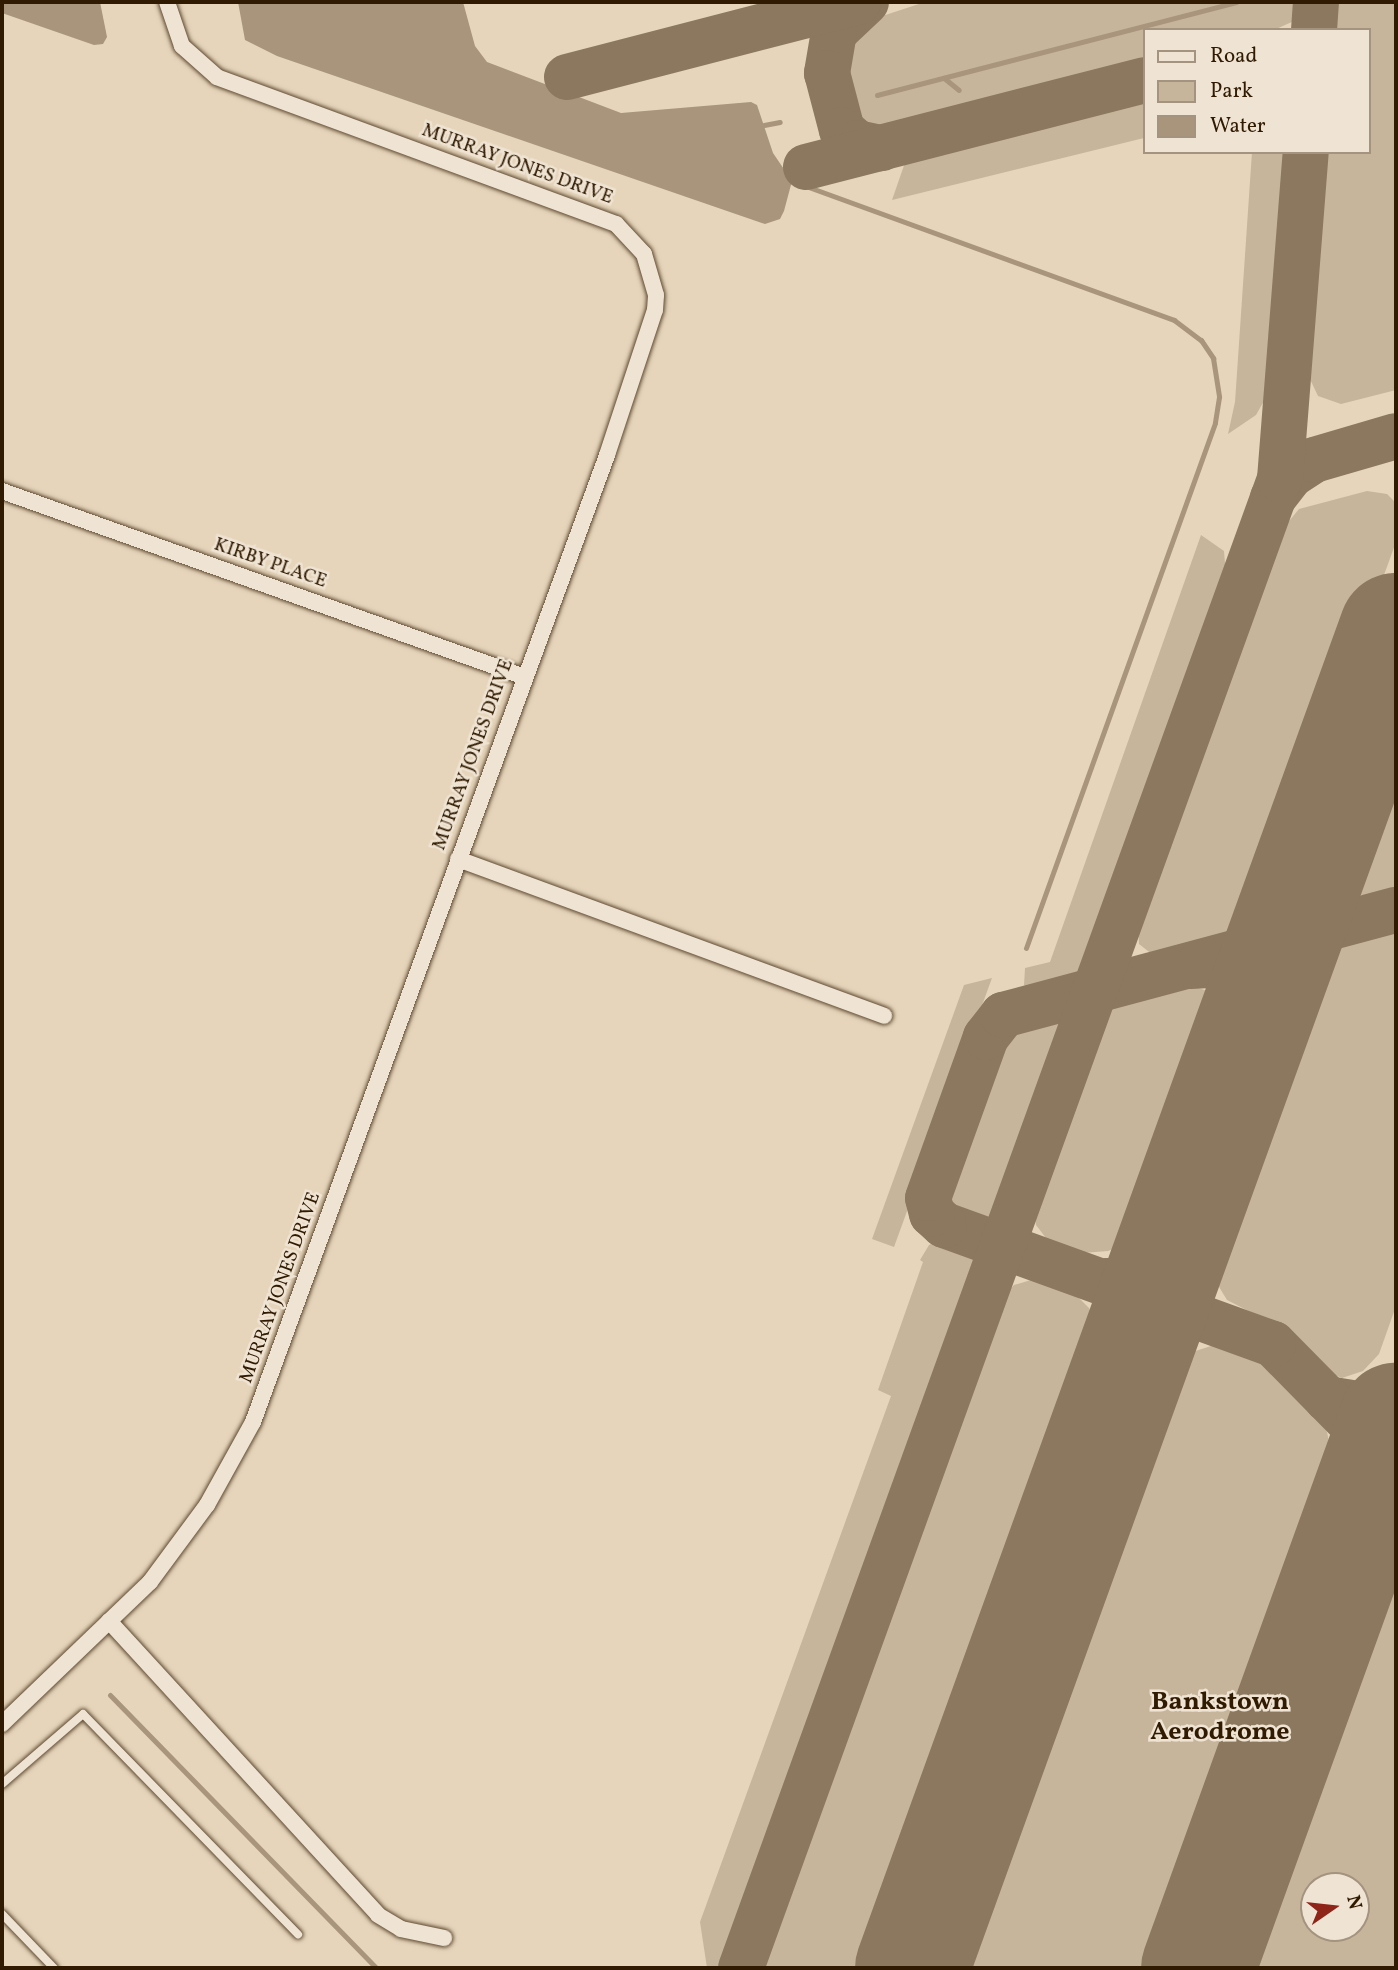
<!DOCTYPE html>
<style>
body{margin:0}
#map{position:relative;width:1398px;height:1970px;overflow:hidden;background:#e6d5bb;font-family:Vollkorn,serif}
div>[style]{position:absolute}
.green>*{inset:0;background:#c7b59b}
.water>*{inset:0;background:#a8957c}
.stream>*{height:5px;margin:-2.5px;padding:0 2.5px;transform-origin:2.5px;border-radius:2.5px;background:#a8957c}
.taxiway>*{height:46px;margin:-23px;padding:0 23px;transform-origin:23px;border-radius:23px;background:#8b785e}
.runway>*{height:114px;margin:-57px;padding:0 57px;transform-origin:57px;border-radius:57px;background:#8b785e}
.roads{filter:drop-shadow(0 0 2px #5e4930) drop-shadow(0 0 2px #5e4930)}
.service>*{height:8px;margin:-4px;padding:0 4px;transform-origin:4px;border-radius:4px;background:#efe4d3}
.minor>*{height:16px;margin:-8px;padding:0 8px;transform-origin:8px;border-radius:8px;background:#efe4d3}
span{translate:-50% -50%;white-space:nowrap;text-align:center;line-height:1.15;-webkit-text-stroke:5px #efe4d3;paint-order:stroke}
.street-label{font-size:19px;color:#301a01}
.district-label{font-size:26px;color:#301a01;font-weight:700}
.frame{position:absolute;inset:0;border:4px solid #301a01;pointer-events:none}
.legend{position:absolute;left:1143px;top:28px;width:228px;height:126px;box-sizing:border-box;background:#efe4d3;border:2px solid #a3937f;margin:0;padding:9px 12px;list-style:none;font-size:21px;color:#301a01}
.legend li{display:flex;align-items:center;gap:14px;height:35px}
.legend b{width:35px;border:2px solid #a3937f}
.north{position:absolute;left:1300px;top:1872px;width:70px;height:70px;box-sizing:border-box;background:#efe4d3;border:2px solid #a3937f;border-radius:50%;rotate:76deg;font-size:19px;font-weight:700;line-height:28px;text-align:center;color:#301a01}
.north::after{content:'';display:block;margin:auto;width:24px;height:32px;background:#8f2418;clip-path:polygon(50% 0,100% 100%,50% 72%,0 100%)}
</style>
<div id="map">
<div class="green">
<div style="clip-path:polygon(925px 2px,1298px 2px,1294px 21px,1274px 30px,1144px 30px,1144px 69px,892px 134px,857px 124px,845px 110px,836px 67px,841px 46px,864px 22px)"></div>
<div style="clip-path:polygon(1333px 2px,1396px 2px,1396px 390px,1341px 404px,1318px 396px,1308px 375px,1323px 152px,1368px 152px,1368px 30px,1332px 30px)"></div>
<div style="clip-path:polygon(1144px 91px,1144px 138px,892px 200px,909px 151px)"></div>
<div style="clip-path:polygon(1252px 152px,1288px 152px,1273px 385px,1256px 415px,1228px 434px,1235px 402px)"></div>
<div style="clip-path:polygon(1367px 491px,1387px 494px,1396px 503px,1396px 542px,1262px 911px,1232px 937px,1153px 955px,1139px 944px,1138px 923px,1280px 532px,1299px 509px)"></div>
<div style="clip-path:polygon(1201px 535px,1224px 551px,1226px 575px,1081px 978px,1043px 991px,1031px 990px,1024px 985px,1025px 968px,1050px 962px)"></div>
<div style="clip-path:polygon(1396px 718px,1396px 894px,1367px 899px,1347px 885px,1344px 863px)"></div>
<div style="clip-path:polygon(1396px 930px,1396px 1306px,1379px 1354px,1363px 1371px,1342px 1378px,1329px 1373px,1282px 1328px,1227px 1300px,1210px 1272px,1209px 1236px,1305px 975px,1321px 956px,1337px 947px)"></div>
<div style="clip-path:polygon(992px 978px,894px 1247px,872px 1239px,964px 985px)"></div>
<div style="clip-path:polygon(1188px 985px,1215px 993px,1223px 1018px,1155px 1212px,1129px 1243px,1108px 1251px,1082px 1253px,1049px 1242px,1036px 1225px,1034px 1210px,1107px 1013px,1120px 1004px)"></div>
<div style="clip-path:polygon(1059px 1014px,1068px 1015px,993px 1222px,953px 1214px,944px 1203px,945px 1189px,997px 1045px,1012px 1028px)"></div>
<div style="clip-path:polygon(941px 1239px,980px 1255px,722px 1968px,707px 1968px,700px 1922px,891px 1396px,878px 1390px,923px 1262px,920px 1260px,929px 1245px)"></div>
<div style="clip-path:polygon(1041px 1277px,1070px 1289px,1089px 1308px,1099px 1334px,1097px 1367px,881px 1968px,763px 1968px,1003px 1297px,1014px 1285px)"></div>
<div style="clip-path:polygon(1211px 1346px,1235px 1348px,1265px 1359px,1310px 1403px,1327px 1432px,1335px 1471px,1156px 1968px,944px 1968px,1157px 1382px,1180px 1356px)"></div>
<div style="clip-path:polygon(evenodd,1396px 1589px,1396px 1968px,1241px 1968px,1368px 1619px,1396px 1589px,1314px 1886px,1356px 1886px,1356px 1928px,1314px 1928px,1314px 1886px)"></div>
</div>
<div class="water">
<div style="clip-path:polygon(2px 2px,100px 2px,107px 37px,103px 44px,94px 45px,2px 13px)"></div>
<div style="clip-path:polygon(238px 2px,463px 2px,475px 46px,487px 62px,621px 113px,751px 102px,757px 105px,773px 153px,792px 181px,784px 211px,780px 219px,765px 224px,277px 56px,245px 40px)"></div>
</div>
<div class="stream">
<div style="left:944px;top:78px;width:19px;rotate:39deg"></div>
<div style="left:877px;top:95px;width:371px;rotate:-14.5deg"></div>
<div style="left:764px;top:125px;width:16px;rotate:-11deg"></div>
<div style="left:792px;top:181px;width:407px;rotate:20deg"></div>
<div style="left:1174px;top:320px;width:34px;rotate:37deg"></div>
<div style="left:1201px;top:340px;width:22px;rotate:56deg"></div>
<div style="left:1213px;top:358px;width:39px;rotate:81deg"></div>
<div style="left:1219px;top:397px;width:26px;rotate:99deg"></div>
<div style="left:1215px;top:423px;width:558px;rotate:109.8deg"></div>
<div style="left:110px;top:1695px;width:381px;rotate:45.7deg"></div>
</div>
<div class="taxiway">
<div style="left:866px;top:2px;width:44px;rotate:136.8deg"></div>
<div style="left:834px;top:32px;width:42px;rotate:99.7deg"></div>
<div style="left:827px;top:73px;width:59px;rotate:75.3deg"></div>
<div style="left:842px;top:130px;width:20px;rotate:41deg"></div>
<div style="left:857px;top:143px;width:25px;rotate:12deg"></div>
<div style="left:1314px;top:30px;width:28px;rotate:-86deg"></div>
<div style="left:567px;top:77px;width:301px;rotate:-14.5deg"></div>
<div style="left:806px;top:167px;width:349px;rotate:-14.4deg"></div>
<div style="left:1273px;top:498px;width:29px;rotate:-52deg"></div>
<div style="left:1291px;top:475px;width:27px;rotate:-33deg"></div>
<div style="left:1314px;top:460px;width:85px;rotate:-16.3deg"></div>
<div style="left:1190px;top:966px;width:20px;rotate:-3deg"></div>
<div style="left:1210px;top:965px;width:21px;rotate:23deg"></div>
<div style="left:1229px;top:973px;width:37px;rotate:55deg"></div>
<div style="left:1250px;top:1003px;width:26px;rotate:90deg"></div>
<div style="left:1250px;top:1029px;width:79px;rotate:109.1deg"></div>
<div style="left:1108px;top:1281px;width:27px;rotate:2deg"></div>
<div style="left:1135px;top:1282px;width:32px;rotate:-34deg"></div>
<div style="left:1162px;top:1264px;width:92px;rotate:-67.6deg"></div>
<div style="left:1108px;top:1281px;width:31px;rotate:42deg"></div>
<div style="left:1131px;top:1302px;width:26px;rotate:74deg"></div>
<div style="left:1138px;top:1327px;width:94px;rotate:106.7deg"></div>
<div style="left:1327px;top:1399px;width:36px;rotate:9deg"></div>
<div style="left:1363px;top:1405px;width:36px;rotate:-24deg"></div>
<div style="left:1396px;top:1432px;width:20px;rotate:90deg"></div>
<div style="left:1316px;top:1642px;width:169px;rotate:-71.8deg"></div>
<div style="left:1369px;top:1481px;width:31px;rotate:-96deg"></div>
<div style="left:1366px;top:1450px;width:31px;rotate:-119deg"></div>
<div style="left:1351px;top:1423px;width:111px;rotate:-134.6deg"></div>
<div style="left:1273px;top:1344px;width:350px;rotate:-160.1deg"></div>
<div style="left:944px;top:1225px;width:16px;rotate:-137deg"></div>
<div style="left:932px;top:1214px;width:16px;rotate:-104deg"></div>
<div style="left:928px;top:1198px;width:171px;rotate:-70.2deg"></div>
<div style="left:986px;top:1037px;width:28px;rotate:-52deg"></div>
<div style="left:1003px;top:1015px;width:407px;rotate:-15deg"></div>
<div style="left:1281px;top:1740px;width:163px;rotate:-69.1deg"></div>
<div style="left:1339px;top:1588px;width:36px;rotate:-51deg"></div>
<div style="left:1362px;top:1560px;width:38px;rotate:-27deg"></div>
<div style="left:741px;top:1968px;width:1584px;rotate:-70.1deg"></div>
<div style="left:1280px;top:479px;width:328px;rotate:-85.5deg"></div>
<div style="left:911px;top:1968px;width:32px;rotate:-68deg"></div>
</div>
<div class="runway">
<div style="left:912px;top:1968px;width:1423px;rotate:-70.11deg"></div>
<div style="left:1198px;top:1968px;width:583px;rotate:-70.13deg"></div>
</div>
<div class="roads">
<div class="service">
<div style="left:2px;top:1784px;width:107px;rotate:-40.8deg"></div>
<div style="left:83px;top:1714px;width:308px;rotate:45.7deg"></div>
<div style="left:2px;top:1914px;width:75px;rotate:46.1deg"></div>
</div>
<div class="minor">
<div style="left:2px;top:491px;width:555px;rotate:19.58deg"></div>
<div style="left:458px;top:859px;width:454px;rotate:20.2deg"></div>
<div style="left:109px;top:1621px;width:398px;rotate:47.5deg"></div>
<div style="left:378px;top:1915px;width:27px;rotate:31deg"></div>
<div style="left:401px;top:1929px;width:44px;rotate:11.8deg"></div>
<div style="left:2px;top:1724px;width:205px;rotate:-43.8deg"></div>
<div style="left:150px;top:1582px;width:96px;rotate:-53.5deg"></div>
<div style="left:207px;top:1505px;width:95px;rotate:-61deg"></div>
<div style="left:253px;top:1422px;width:1030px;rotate:-69.89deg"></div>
<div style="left:607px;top:455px;width:153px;rotate:-71.7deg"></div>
<div style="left:655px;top:310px;width:15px;rotate:-86deg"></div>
<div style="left:656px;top:295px;width:43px;rotate:-106.3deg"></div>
<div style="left:644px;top:254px;width:41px;rotate:-133deg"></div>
<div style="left:616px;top:224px;width:425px;rotate:-159.8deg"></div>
<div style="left:217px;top:77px;width:47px;rotate:-138.5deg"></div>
<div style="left:182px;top:46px;width:46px;rotate:-108.8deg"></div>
</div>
</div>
<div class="street-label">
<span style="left:517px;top:165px;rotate:20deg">MURRAY JONES DRIVE</span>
<span style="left:270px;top:564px;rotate:19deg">KIRBY PLACE</span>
<span style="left:474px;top:755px;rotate:-70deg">MURRAY JONES DRIVE</span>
<span style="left:281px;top:1288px;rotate:-70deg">MURRAY JONES DRIVE</span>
</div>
<div class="district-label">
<span style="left:1220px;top:1718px">Bankstown<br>Aerodrome</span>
</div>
<div class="frame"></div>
<ul class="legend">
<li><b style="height:9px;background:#efe4d3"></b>Road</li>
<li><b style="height:19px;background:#c7b59b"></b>Park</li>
<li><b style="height:19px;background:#a8957c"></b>Water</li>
</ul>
<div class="north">N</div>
</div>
